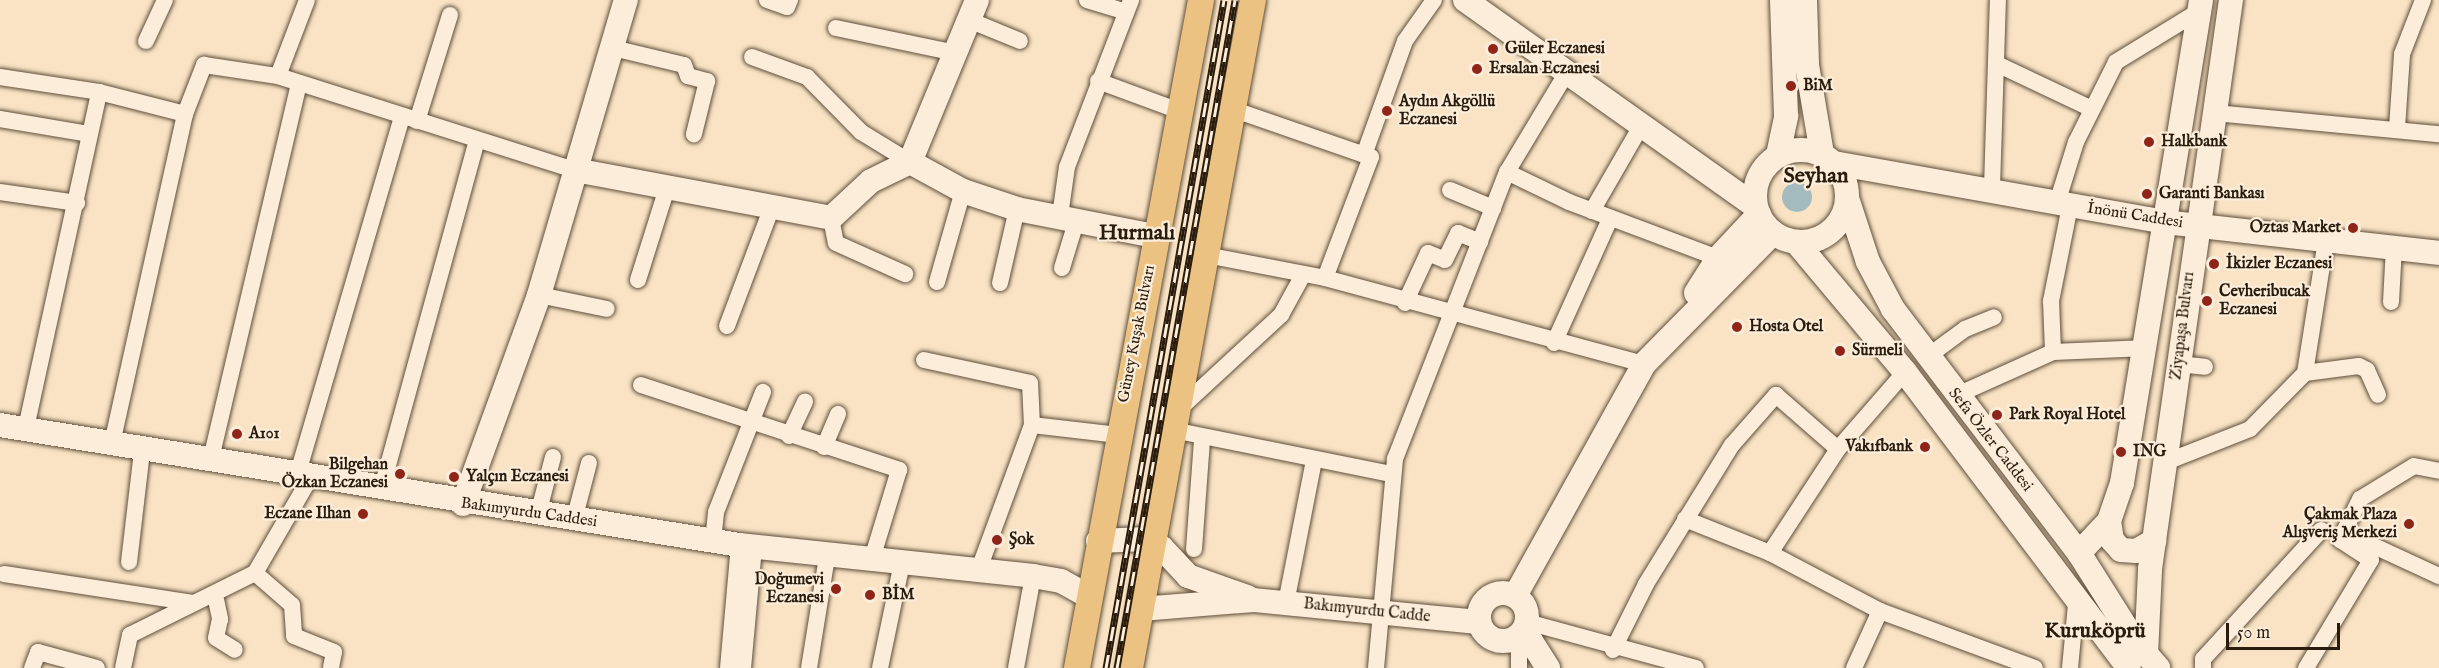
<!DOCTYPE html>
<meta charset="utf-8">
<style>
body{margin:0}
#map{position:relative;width:2439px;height:668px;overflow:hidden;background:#f9e3c4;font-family:"IM FELL English",serif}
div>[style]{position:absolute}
.water>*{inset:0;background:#a3bbbf}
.round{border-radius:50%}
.roads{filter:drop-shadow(0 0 2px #5e4e3b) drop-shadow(0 0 2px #5e4e3b)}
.street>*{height:16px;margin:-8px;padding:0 8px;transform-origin:8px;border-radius:8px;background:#fbedd9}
.secondary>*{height:24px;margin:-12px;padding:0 12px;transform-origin:12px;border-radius:12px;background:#fbedd9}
.secondary>.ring{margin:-12px;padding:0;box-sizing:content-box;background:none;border:24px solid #fbedd9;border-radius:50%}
.primary>*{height:26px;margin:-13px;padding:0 13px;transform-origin:13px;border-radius:13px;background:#ecc282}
.rail>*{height:7px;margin-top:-3.5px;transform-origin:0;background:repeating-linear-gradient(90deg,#fbedd9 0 14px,#2a1c0d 0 28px);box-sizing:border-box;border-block:2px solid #2a1c0d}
.dots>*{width:16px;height:16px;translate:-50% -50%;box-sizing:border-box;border:3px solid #fbedd9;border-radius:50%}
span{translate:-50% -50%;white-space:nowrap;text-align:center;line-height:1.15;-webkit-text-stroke:4.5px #fbedd9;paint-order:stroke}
.poi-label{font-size:16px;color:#2a1c0d;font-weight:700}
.left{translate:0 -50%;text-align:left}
.right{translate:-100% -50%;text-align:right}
.street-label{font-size:16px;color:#2a1c0d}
.district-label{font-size:22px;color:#2a1c0d;font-weight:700}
.scale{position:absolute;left:2226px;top:623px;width:114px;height:27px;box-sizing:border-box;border:3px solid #2a1c0d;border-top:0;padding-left:8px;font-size:18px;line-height:21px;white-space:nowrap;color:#2a1c0d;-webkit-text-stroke:4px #fbedd9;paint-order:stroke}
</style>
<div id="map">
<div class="water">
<div class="round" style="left:1782px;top:182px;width:30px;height:30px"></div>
</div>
<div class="roads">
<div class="street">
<div style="left:767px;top:0;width:21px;rotate:19deg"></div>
<div style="left:787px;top:7px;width:8px;rotate:-67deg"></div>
<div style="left:1087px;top:0;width:39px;rotate:17deg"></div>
<div style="left:969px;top:20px;width:55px;rotate:22.4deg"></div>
<div style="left:836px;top:28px;width:123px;rotate:11.8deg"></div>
<div style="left:146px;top:41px;width:45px;rotate:-65.1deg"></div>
<div style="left:613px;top:48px;width:73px;rotate:13.5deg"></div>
<div style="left:684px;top:65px;width:12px;rotate:70deg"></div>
<div style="left:688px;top:76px;width:20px;rotate:15deg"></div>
<div style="left:707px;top:81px;width:55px;rotate:103.8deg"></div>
<div style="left:752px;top:57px;width:59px;rotate:20deg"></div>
<div style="left:807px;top:77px;width:77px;rotate:45.5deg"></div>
<div style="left:861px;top:132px;width:57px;rotate:31.5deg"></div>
<div style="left:1999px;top:65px;width:101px;rotate:25.3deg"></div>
<div style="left:278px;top:76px;width:81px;rotate:-69.1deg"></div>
<div style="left:0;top:77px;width:100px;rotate:8.6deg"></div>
<div style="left:99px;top:92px;width:89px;rotate:14.3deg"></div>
<div style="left:1098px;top:81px;width:86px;rotate:20.3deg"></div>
<div style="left:1232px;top:109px;width:147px;rotate:19.1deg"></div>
<div style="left:1371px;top:157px;width:129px;rotate:110.8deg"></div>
<div style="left:2215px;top:113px;width:225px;rotate:5.4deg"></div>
<div style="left:0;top:119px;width:91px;rotate:9.5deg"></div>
<div style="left:417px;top:121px;width:111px;rotate:-72.7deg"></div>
<div style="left:2397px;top:128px;width:74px;rotate:-86.1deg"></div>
<div style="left:2402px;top:54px;width:58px;rotate:-68.7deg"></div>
<div style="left:1364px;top:155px;width:121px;rotate:-70.2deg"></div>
<div style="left:1405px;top:41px;width:50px;rotate:-54.7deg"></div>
<div style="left:1507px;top:172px;width:69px;rotate:25.8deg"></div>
<div style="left:1569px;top:202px;width:159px;rotate:20.6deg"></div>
<div style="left:1992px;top:188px;width:188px;rotate:-88.2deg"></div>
<div style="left:1450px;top:190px;width:47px;rotate:22.7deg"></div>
<div style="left:0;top:192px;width:78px;rotate:8.1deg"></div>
<div style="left:2057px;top:203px;width:64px;rotate:-72.7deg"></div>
<div style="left:2076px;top:142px;width:89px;rotate:-63.4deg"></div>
<div style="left:2116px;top:62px;width:100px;rotate:-31.5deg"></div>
<div style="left:1592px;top:211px;width:96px;rotate:-60deg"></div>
<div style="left:1060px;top:216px;width:49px;rotate:-81.9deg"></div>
<div style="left:1067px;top:167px;width:179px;rotate:-69deg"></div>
<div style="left:831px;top:218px;width:25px;rotate:79deg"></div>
<div style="left:836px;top:243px;width:76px;rotate:24.2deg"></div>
<div style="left:1206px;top:255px;width:121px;rotate:10.9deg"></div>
<div style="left:1325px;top:278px;width:330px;rotate:15.1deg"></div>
<div style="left:1062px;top:268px;width:51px;rotate:-73deg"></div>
<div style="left:638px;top:280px;width:96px;rotate:-72.5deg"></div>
<div style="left:937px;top:282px;width:95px;rotate:-74.1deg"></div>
<div style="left:1000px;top:283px;width:76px;rotate:-77.1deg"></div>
<div style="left:539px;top:295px;width:69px;rotate:11.6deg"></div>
<div style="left:2391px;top:302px;width:55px;rotate:-86.9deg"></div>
<div style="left:1405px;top:303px;width:55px;rotate:-65.3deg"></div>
<div style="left:1428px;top:253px;width:18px;rotate:22deg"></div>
<div style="left:1445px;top:260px;width:30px;rotate:-64deg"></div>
<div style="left:1458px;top:233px;width:24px;rotate:22deg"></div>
<div style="left:727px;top:326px;width:127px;rotate:-69.3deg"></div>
<div style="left:1554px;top:343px;width:136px;rotate:-65.7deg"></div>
<div style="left:2053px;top:352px;width:94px;rotate:-2.4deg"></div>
<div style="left:1927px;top:357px;width:47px;rotate:-36.4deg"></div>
<div style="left:1965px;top:329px;width:31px;rotate:-22deg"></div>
<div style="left:924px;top:360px;width:108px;rotate:12.2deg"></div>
<div style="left:1030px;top:383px;width:42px;rotate:87.3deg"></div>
<div style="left:1032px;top:425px;width:157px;rotate:110.2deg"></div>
<div style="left:2178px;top:364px;width:27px;rotate:6deg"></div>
<div style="left:2305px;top:373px;width:54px;rotate:-7.4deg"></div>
<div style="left:2359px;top:366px;width:9px;rotate:27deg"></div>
<div style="left:2367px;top:370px;width:27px;rotate:66deg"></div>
<div style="left:641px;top:385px;width:272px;rotate:18.2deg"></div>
<div style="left:899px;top:470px;width:96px;rotate:106.9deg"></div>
<div style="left:1955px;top:396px;width:107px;rotate:-24.2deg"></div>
<div style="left:2053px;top:352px;width:51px;rotate:-92.2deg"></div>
<div style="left:2051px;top:301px;width:97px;rotate:-78.7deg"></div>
<div style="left:1177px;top:411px;width:142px;rotate:-42.7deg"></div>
<div style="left:1281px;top:315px;width:46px;rotate:-61.2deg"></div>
<div style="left:1032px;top:425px;width:87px;rotate:6.6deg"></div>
<div style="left:26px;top:428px;width:344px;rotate:-77.7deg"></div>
<div style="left:1173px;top:430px;width:223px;rotate:11.4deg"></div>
<div style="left:789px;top:436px;width:38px;rotate:-65deg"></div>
<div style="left:113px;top:439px;width:333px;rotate:-77.5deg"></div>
<div style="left:185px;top:114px;width:53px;rotate:-68.8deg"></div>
<div style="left:204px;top:65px;width:75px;rotate:8.5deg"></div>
<div style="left:278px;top:76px;width:312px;rotate:17.6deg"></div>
<div style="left:824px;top:447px;width:36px;rotate:-67deg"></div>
<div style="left:2166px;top:462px;width:90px;rotate:-21.4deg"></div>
<div style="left:2250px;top:429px;width:78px;rotate:-45.5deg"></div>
<div style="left:2305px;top:373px;width:135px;rotate:-81deg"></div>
<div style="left:210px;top:463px;width:389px;rotate:-76.8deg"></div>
<div style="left:297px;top:476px;width:375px;rotate:-73.7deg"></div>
<div style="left:381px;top:491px;width:364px;rotate:-74.7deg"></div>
<div style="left:538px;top:514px;width:59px;rotate:-75.3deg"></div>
<div style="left:1685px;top:519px;width:92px;rotate:21.8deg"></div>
<div style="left:1770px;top:553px;width:124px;rotate:27.8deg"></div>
<div style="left:1880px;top:611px;width:165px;rotate:20.2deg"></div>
<div style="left:574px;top:520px;width:59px;rotate:-75.3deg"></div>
<div style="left:2344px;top:532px;width:105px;rotate:24.9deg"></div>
<div style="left:713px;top:541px;width:29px;rotate:-84deg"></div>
<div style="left:716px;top:512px;width:129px;rotate:-68.6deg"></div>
<div style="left:1194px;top:549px;width:109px;rotate:-85.8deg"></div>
<div style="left:1770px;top:553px;width:124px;rotate:-56.8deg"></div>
<div style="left:1838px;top:449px;width:102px;rotate:-49deg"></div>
<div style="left:129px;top:562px;width:111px;rotate:-83.3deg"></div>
<div style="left:255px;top:573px;width:49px;rotate:40.9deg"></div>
<div style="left:292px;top:605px;width:31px;rotate:86deg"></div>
<div style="left:294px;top:636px;width:43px;rotate:21.8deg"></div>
<div style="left:334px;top:652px;width:16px;rotate:101deg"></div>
<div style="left:4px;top:574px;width:191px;rotate:8.7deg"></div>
<div style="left:215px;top:595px;width:25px;rotate:78deg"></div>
<div style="left:220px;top:619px;width:19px;rotate:102deg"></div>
<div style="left:216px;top:638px;width:22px;rotate:32deg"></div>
<div style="left:1286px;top:603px;width:146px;rotate:-78.9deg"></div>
<div style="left:1527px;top:622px;width:175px;rotate:15.2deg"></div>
<div style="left:1519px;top:636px;width:32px;rotate:90deg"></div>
<div style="left:1613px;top:650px;width:74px;rotate:-63.4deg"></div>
<div style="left:1646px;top:584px;width:163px;rotate:-58.3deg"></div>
<div style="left:1732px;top:445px;width:67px;rotate:-48.7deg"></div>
<div style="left:1776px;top:395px;width:82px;rotate:41.1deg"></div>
<div style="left:32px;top:668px;width:17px;rotate:-69deg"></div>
<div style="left:38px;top:652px;width:61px;rotate:15.2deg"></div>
<div style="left:123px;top:668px;width:34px;rotate:-78deg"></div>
<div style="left:130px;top:635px;width:140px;rotate:-26.4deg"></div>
<div style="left:255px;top:573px;width:110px;rotate:-59.9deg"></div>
<div style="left:728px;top:668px;width:123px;rotate:-84.9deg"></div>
<div style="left:743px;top:668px;width:121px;rotate:-84.8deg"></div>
<div style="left:809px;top:668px;width:112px;rotate:-80.8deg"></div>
<div style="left:880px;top:668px;width:107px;rotate:-78.2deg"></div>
<div style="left:1016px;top:668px;width:94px;rotate:-79.5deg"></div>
<div style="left:1376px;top:668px;width:210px;rotate:-84.8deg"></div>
<div style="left:1395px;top:459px;width:308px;rotate:-68.7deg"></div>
<div style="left:1507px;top:172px;width:114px;rotate:-59deg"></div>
<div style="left:1854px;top:668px;width:63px;rotate:-65.5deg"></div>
<div style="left:2070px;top:668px;width:63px;rotate:-84.6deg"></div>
<div style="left:2203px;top:668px;width:9px;rotate:-90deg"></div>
<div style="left:2203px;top:659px;width:175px;rotate:-47.5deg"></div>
<div style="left:2306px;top:668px;width:126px;rotate:-59deg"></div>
<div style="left:2371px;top:560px;width:37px;rotate:-147deg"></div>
<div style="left:2340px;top:540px;width:46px;rotate:-64deg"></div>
<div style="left:2360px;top:499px;width:63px;rotate:-31.4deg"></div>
<div style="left:2414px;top:466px;width:25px;rotate:11deg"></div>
</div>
<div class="secondary">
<div style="left:1465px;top:0;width:357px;rotate:35.4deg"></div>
<div style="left:1805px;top:0;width:65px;rotate:88.2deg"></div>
<div style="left:1807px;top:65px;width:90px;rotate:80.4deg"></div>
<div class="ring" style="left:1755px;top:150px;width:68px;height:68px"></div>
<div style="left:1778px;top:155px;width:40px;rotate:-78deg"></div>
<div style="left:1786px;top:116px;width:116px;rotate:-92deg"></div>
<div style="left:910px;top:162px;width:60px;rotate:28.7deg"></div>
<div style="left:963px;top:191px;width:57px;rotate:18.4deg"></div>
<div style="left:1017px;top:209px;width:141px;rotate:11.1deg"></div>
<div style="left:1834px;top:163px;width:335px;rotate:10.1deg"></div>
<div style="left:2164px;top:222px;width:277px;rotate:6.4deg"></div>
<div style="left:575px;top:170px;width:260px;rotate:10.6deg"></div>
<div style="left:831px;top:218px;width:54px;rotate:-42.8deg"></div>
<div style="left:871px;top:181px;width:43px;rotate:-26deg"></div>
<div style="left:910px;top:162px;width:175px;rotate:-67.5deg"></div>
<div style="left:1847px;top:198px;width:67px;rotate:71.8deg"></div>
<div style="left:1868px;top:262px;width:53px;rotate:62deg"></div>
<div style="left:1893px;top:309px;width:307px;rotate:52.7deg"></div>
<div style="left:2079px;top:553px;width:103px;rotate:57.7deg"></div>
<div style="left:2134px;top:640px;width:37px;rotate:49deg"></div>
<div style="left:1796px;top:242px;width:170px;rotate:50deg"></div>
<div style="left:1905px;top:372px;width:371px;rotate:52.9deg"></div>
<div style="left:1696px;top:293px;width:41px;rotate:-57.8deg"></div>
<div style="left:1718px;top:258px;width:60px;rotate:-47deg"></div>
<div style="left:0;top:425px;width:749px;rotate:9.22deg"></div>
<div style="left:739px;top:545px;width:296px;rotate:6deg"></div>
<div style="left:1033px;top:576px;width:28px;rotate:10deg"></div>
<div style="left:1061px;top:581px;width:31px;rotate:29deg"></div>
<div style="left:463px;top:504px;width:222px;rotate:-70deg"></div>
<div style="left:539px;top:295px;width:308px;rotate:-73.6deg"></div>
<div style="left:2109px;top:521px;width:19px;rotate:81deg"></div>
<div style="left:2112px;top:540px;width:13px;rotate:48deg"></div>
<div style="left:2121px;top:550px;width:15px;rotate:4deg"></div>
<div style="left:2136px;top:551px;width:21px;rotate:-29deg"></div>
<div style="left:1098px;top:541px;width:48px;rotate:-2.4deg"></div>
<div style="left:1146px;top:539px;width:18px;rotate:29deg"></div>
<div style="left:1162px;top:548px;width:38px;rotate:47deg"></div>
<div style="left:1188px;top:576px;width:63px;rotate:19.6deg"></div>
<div style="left:2079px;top:553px;width:44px;rotate:-46.8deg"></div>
<div style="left:2109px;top:521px;width:40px;rotate:-71.1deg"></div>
<div style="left:2122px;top:483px;width:489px;rotate:-80.7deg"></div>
<div class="ring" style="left:1479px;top:593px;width:24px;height:24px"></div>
<div style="left:1515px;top:596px;width:265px;rotate:-60.9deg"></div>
<div style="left:1644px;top:364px;width:184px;rotate:-45.4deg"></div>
<div style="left:1141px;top:609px;width:113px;rotate:-4.6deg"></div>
<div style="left:1254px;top:600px;width:226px;rotate:5.6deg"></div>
<div style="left:1524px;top:630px;width:45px;rotate:57.7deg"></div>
<div style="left:2146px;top:655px;width:86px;rotate:-87.3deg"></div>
<div style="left:2150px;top:569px;width:575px;rotate:-81.9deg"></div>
</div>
<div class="primary">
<div style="left:1077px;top:668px;width:679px;rotate:-79.48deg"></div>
<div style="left:1130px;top:668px;width:679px;rotate:-79.57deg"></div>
</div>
</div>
<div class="rail">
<div style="left:1106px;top:668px;width:678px;rotate:-79.98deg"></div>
<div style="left:1117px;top:668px;width:678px;rotate:-79.98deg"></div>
</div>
<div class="dots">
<div style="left:1493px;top:49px;background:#8f2418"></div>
<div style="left:1477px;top:69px;background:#8f2418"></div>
<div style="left:1791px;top:86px;background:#8f2418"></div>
<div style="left:1387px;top:111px;background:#8f2418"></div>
<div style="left:2149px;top:142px;background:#8f2418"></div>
<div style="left:2147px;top:194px;background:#8f2418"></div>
<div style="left:2353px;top:228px;background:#8f2418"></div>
<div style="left:2214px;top:264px;background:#8f2418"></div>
<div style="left:2207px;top:301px;background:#8f2418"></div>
<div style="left:1737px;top:327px;background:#8f2418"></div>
<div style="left:1840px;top:351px;background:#8f2418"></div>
<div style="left:1997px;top:415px;background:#8f2418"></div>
<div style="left:237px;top:434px;background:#8f2418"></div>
<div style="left:1925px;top:447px;background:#8f2418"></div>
<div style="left:2121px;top:452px;background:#8f2418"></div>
<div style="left:400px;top:474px;background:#8f2418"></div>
<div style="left:454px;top:477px;background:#8f2418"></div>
<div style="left:363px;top:514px;background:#8f2418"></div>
<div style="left:2409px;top:524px;background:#8f2418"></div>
<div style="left:997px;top:540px;background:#8f2418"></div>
<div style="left:836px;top:589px;background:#8f2418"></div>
<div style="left:870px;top:595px;background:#8f2418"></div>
</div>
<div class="poi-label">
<span class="left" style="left:1505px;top:49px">Güler Eczanesi</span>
<span class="left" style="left:1489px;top:69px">Ersalan Eczanesi</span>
<span class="left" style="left:1803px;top:86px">BiM</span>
<span class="left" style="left:1399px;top:111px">Aydın Akgöllü<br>Eczanesi</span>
<span class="left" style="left:2161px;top:142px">Halkbank</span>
<span class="left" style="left:2159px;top:194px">Garanti Bankası</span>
<span class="right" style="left:2341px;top:228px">Oztas Market</span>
<span class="left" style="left:2226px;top:264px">İkizler Eczanesi</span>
<span class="left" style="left:2219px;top:301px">Cevheribucak<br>Eczanesi</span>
<span class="left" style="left:1749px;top:327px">Hosta Otel</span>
<span class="left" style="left:1852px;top:351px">Sürmeli</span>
<span class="left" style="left:2009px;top:415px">Park Royal Hotel</span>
<span class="left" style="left:249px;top:434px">A101</span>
<span class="right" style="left:1913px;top:447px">Vakıfbank</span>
<span class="left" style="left:2133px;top:452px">ING</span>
<span class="right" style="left:388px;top:474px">Bilgehan<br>Özkan Eczanesi</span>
<span class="left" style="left:466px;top:477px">Yalçın Eczanesi</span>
<span class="right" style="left:351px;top:514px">Eczane Ilhan</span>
<span class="right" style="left:2397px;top:524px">Çakmak Plaza<br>Alışveriş Merkezi</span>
<span class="left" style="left:1009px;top:540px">Şok</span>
<span class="right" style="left:824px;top:589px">Doğumevi<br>Eczanesi</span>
<span class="left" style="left:882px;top:595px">BİM</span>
</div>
<div class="street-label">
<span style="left:2135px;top:216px;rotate:9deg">İnönü Caddesi</span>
<span style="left:2183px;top:326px;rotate:-83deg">Ziyapaşa Bulvarı</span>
<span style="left:1137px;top:334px;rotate:-79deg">Güney Kuşak Bulvarı</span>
<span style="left:1990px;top:440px;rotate:52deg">Sefa Özler Caddesi</span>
<span style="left:529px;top:513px;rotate:8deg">Bakımyurdu Caddesi</span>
<span style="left:1367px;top:611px;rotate:6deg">Bakımyurdu Cadde</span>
</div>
<div class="district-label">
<span style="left:1816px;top:177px">Seyhan</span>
<span style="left:1137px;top:234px">Hurmalı</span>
<span style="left:2095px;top:632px">Kuruköprü</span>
</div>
<div class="scale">50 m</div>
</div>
